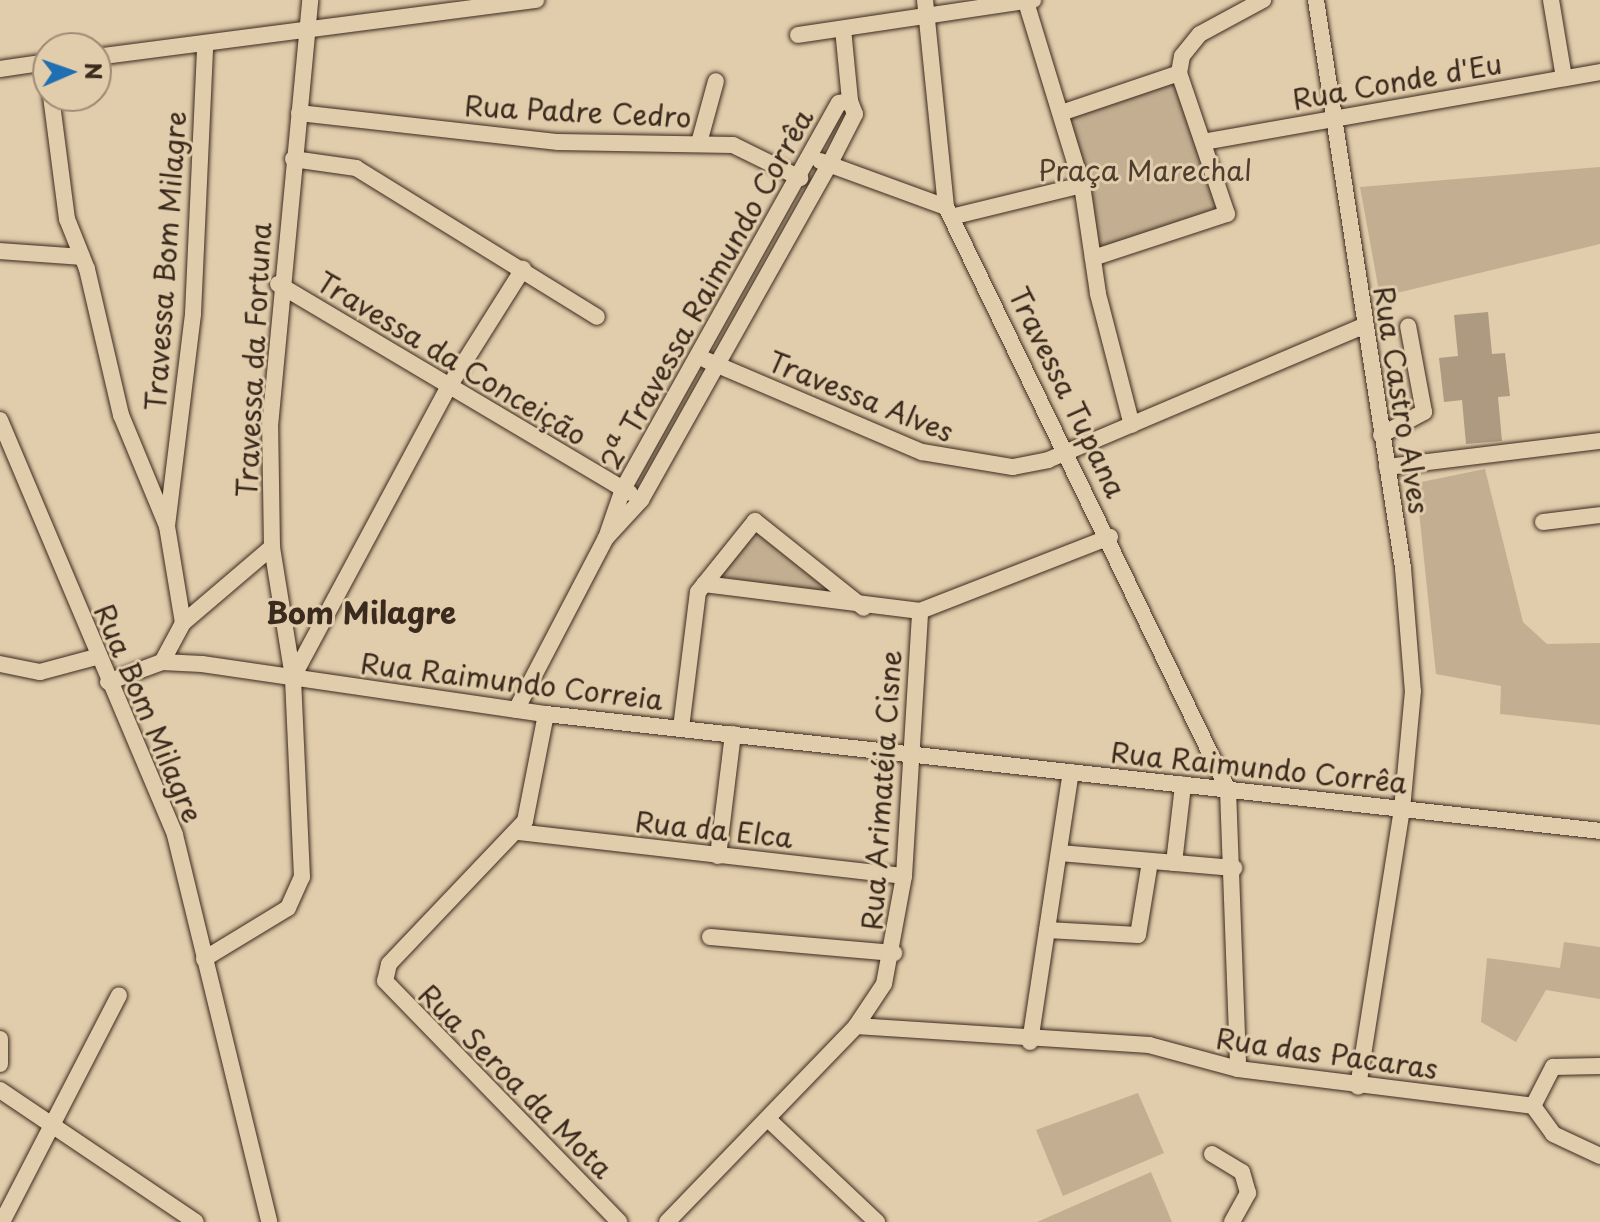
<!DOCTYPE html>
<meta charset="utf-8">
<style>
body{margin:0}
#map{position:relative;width:1600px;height:1222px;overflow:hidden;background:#e1ccab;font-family:"Playpen Sans",sans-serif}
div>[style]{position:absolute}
.green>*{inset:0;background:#c3ae91}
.building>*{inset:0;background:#ae9a80}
.roads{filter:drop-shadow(0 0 2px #3b2a1e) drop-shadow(0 0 2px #3b2a1e)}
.minor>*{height:16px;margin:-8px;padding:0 8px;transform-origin:8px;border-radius:8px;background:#e1ccab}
span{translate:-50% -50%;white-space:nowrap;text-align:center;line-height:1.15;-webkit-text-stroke:6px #e1ccab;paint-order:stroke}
.street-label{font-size:28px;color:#3b2a1e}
.park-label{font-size:28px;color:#4f3e2f}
.neighbourhood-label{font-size:30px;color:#3b2a1e;font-weight:700}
.north{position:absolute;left:32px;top:32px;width:80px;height:80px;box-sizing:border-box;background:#e1ccab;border:2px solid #9f8b73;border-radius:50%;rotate:88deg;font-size:22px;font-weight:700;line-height:32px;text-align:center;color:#3b2a1e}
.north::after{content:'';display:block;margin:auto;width:28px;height:36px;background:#1f6fb2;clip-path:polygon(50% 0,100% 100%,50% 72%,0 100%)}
</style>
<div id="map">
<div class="green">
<div style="clip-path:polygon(1178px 81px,1224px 210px,1099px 252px,1069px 116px)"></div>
<div style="clip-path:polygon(1600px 167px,1600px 244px,1380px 297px,1360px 187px)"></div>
<div style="clip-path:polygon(1485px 469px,1523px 622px,1547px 644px,1600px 643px,1600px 725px,1500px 714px,1501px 686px,1436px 674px,1416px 483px)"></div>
<div style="clip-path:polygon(759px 522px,844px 598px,718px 576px)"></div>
<div style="clip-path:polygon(1564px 942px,1600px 947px,1600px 999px,1546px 990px,1516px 1042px,1481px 1022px,1487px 958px,1560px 968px)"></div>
<div style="clip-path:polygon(1138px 1093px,1164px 1153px,1063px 1196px,1036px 1130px)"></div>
<div style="clip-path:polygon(1151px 1172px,1172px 1222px,1037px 1222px)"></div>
</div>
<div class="building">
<div style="clip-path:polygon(1488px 312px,1492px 354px,1505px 353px,1510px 396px,1498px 397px,1502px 441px,1466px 444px,1462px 400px,1444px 402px,1439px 358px,1458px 356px,1454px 315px)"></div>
</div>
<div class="roads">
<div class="minor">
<div style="left:925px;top:0;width:208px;rotate:84.2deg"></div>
<div style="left:946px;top:207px;width:648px;rotate:64.19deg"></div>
<div style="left:1228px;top:790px;width:279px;rotate:87.9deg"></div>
<div style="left:1316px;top:0;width:575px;rotate:81.29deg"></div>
<div style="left:1403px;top:568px;width:123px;rotate:85.4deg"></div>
<div style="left:1413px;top:691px;width:119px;rotate:95.3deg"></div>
<div style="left:1402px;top:809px;width:281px;rotate:99deg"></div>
<div style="left:1551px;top:0;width:79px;rotate:80.5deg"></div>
<div style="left:1026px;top:2px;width:191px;rotate:73deg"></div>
<div style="left:1082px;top:185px;width:110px;rotate:81.6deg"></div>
<div style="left:1098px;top:294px;width:135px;rotate:75.5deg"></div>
<div style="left:843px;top:29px;width:72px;rotate:84.4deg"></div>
<div style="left:798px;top:35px;width:238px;rotate:-8.5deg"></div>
<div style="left:96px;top:57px;width:444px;rotate:-7.4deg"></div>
<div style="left:0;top:69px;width:49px;rotate:-8.3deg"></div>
<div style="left:51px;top:96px;width:124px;rotate:82.6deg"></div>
<div style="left:67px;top:219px;width:54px;rotate:68.2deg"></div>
<div style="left:87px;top:269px;width:150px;rotate:76.9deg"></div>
<div style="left:121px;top:415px;width:120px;rotate:67.5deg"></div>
<div style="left:1064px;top:112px;width:121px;rotate:-18.7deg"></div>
<div style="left:299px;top:113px;width:261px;rotate:6.4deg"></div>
<div style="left:558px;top:142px;width:175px;rotate:1deg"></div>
<div style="left:733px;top:145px;width:75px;rotate:26.2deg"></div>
<div style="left:1203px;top:142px;width:403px;rotate:-10deg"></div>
<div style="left:699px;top:143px;width:64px;rotate:-74.7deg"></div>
<div style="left:293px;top:159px;width:64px;rotate:8.1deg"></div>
<div style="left:356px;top:168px;width:283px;rotate:31.7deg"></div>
<div style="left:820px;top:161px;width:134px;rotate:20.1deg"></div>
<div style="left:951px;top:217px;width:135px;rotate:-13.7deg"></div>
<div style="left:0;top:251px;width:82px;rotate:4.2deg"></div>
<div style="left:1093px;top:258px;width:141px;rotate:-18.2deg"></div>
<div style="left:1227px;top:214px;width:149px;rotate:-108.8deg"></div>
<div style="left:1179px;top:73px;width:17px;rotate:-80deg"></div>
<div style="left:1182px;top:56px;width:28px;rotate:-51deg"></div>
<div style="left:1200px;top:34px;width:72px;rotate:-28.4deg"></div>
<div style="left:278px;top:284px;width:409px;rotate:30.7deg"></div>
<div style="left:706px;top:360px;width:235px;rotate:23.1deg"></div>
<div style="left:922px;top:452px;width:92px;rotate:9.4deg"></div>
<div style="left:1013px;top:467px;width:36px;rotate:-11deg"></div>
<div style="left:1048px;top:460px;width:343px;rotate:-23deg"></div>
<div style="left:0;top:420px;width:450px;rotate:67.1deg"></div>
<div style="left:175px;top:835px;width:398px;rotate:76.3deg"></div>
<div style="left:1381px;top:435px;width:49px;rotate:-28.1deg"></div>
<div style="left:1424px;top:412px;width:87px;rotate:-100.5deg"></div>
<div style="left:1387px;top:467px;width:215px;rotate:-7deg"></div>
<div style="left:1543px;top:522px;width:57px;rotate:-7deg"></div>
<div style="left:704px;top:584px;width:218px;rotate:7.1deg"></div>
<div style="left:920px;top:611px;width:204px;rotate:-21.3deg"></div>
<div style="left:183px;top:623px;width:98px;rotate:-99.4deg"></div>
<div style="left:167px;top:526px;width:214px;rotate:-83deg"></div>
<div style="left:193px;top:314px;width:268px;rotate:-87.4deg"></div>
<div style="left:162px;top:662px;width:44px;rotate:-61.7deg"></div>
<div style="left:183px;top:623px;width:117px;rotate:-40.5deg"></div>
<div style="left:0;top:664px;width:41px;rotate:11.3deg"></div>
<div style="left:40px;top:672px;width:58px;rotate:-15deg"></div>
<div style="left:293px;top:677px;width:328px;rotate:-61.8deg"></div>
<div style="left:448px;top:388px;width:141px;rotate:-57.8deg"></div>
<div style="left:108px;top:682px;width:58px;rotate:-20.3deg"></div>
<div style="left:162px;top:662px;width:40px;rotate:2.9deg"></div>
<div style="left:202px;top:664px;width:348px;rotate:8.3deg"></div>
<div style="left:546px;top:714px;width:1060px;rotate:6.33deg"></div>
<div style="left:516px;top:710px;width:194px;rotate:-62.4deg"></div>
<div style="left:606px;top:538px;width:52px;rotate:-70.9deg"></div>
<div style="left:623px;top:489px;width:442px;rotate:-60.8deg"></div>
<div style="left:839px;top:103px;width:11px;rotate:-10deg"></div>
<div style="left:850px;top:101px;width:14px;rotate:69deg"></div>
<div style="left:855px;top:114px;width:57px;rotate:117deg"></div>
<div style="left:829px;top:165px;width:384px;rotate:119.3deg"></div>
<div style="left:641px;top:500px;width:52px;rotate:132.6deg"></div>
<div style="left:546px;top:714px;width:109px;rotate:101.1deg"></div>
<div style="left:525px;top:821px;width:197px;rotate:133.6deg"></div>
<div style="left:389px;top:964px;width:17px;rotate:103deg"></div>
<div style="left:385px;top:981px;width:336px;rotate:45.8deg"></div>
<div style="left:681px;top:728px;width:137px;rotate:-82.9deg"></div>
<div style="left:698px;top:592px;width:91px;rotate:-51.2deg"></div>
<div style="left:755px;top:521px;width:139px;rotate:38.6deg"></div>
<div style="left:518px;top:832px;width:388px;rotate:6.5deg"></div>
<div style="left:1059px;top:853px;width:176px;rotate:4.9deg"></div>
<div style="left:718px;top:856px;width:123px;rotate:-83deg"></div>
<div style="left:1174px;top:863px;width:79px;rotate:-83.4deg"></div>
<div style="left:1047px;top:930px;width:91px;rotate:3.1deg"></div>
<div style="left:1138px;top:935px;width:74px;rotate:-80.7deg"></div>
<div style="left:710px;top:937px;width:185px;rotate:5deg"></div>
<div style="left:204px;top:959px;width:98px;rotate:-31.3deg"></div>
<div style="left:288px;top:908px;width:34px;rotate:-66deg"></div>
<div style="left:302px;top:877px;width:200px;rotate:-92.6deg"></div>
<div style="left:293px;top:677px;width:132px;rotate:-99.2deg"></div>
<div style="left:272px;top:547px;width:121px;rotate:-90.9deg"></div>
<div style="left:270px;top:426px;width:428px;rotate:-84.6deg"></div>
<div style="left:856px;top:1026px;width:294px;rotate:3.7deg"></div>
<div style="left:1149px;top:1045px;width:92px;rotate:15.1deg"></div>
<div style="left:1238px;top:1069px;width:297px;rotate:7.1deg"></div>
<div style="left:0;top:1039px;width:25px;rotate:90deg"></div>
<div style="left:1030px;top:1042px;width:273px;rotate:-81.4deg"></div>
<div style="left:0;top:1090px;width:236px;rotate:34deg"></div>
<div style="left:1533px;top:1106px;width:44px;rotate:-62.9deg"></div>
<div style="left:1553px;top:1067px;width:47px;rotate:-1.2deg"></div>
<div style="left:1533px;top:1106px;width:34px;rotate:54deg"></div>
<div style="left:1553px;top:1134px;width:52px;rotate:25.1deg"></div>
<div style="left:769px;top:1120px;width:149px;rotate:43.4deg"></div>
<div style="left:1212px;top:1154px;width:35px;rotate:31deg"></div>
<div style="left:1242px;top:1172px;width:22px;rotate:74deg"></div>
<div style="left:1248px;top:1193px;width:33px;rotate:119deg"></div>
<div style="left:2px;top:1222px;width:255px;rotate:-62.7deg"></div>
<div style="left:667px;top:1222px;width:272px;rotate:-46deg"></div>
<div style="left:856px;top:1026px;width:50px;rotate:-56.3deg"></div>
<div style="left:884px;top:984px;width:110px;rotate:-79.5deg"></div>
<div style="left:904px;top:876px;width:265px;rotate:-86.5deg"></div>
</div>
</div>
<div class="street-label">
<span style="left:1397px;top:81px;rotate:-10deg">Rua Conde d'Eu</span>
<span style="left:578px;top:111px;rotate:3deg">Rua Padre Cedro</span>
<span style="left:165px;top:261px;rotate:-86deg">Travessa Bom Milagre</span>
<span style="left:706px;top:289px;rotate:-61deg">2ª Travessa Raimundo Corrêa</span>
<span style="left:452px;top:358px;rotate:31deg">Travessa da Conceição</span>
<span style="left:253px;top:360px;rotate:-87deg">Travessa da Fortuna</span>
<span style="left:1068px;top:392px;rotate:64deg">Travessa Tupana</span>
<span style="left:861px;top:396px;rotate:22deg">Travessa Alves</span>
<span style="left:1402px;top:400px;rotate:81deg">Rua Castro Alves</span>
<span style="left:512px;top:681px;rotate:7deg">Rua Raimundo Correia</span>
<span style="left:149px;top:713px;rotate:67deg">Rua Bom Milagre</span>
<span style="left:1259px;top:767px;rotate:6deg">Rua Raimundo Corrêa</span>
<span style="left:881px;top:790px;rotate:-86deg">Rua Arimatéia Cisne</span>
<span style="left:714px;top:829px;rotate:6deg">Rua da Elca</span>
<span style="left:1327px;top:1053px;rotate:8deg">Rua das Pacaras</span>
<span style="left:516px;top:1081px;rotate:45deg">Rua Seroa da Mota</span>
</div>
<div class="park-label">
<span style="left:1145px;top:170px">Praça Marechal</span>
</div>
<div class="neighbourhood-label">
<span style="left:361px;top:612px">Bom Milagre</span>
</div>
<div class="north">N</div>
</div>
